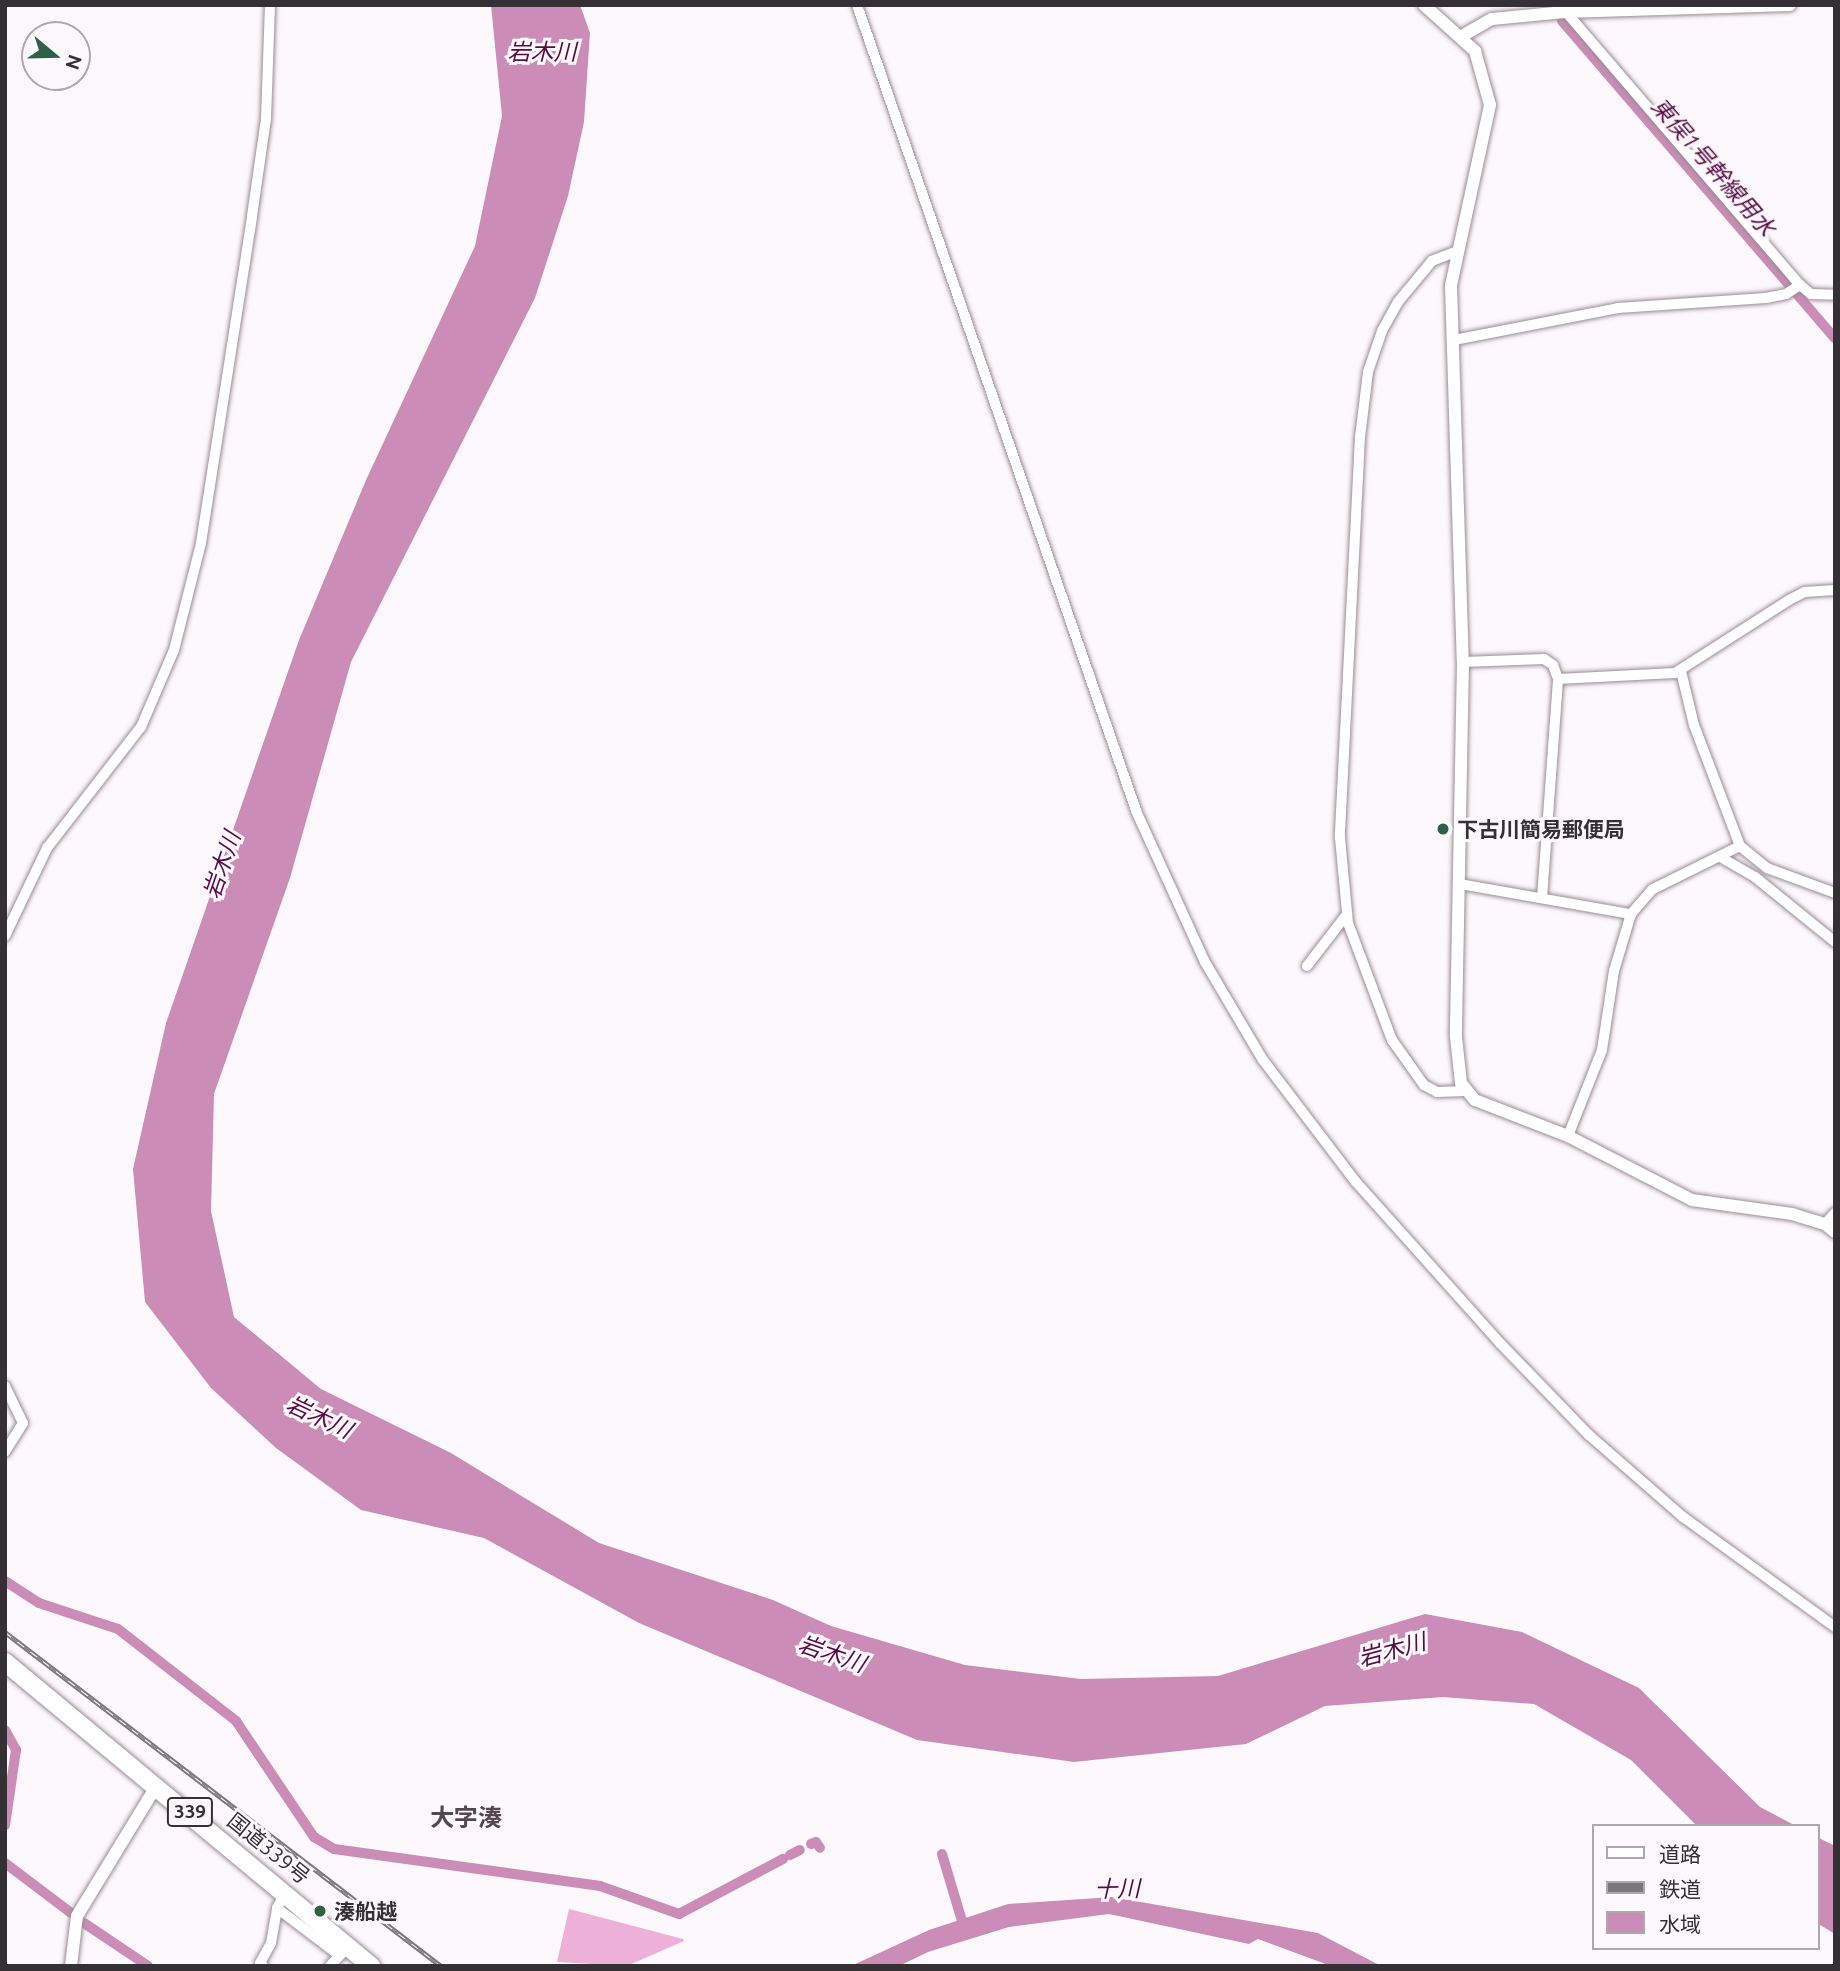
<!DOCTYPE html>
<meta charset="utf-8">
<style>
body{margin:0}
#map{position:relative;width:1840px;height:1971px;overflow:hidden;background:#fdf8fb;font-family:Ubuntu,"Noto Sans JP",sans-serif}
div>[style]{position:absolute}
.green>*{inset:0;background:#edb0d9}
.water>*{inset:0;background:#cb8cb7}
.canal>*{height:10px;margin:-5px;padding:0 5px;transform-origin:5px;border-radius:5px;background:#cb8cb7}
.roads{filter:drop-shadow(0 0 2px #998c95) drop-shadow(0 0 2px #998c95)}
.minor>*{height:10px;margin:-5px;padding:0 5px;transform-origin:5px;border-radius:5px;background:#fff}
.tertiary>*{height:12px;margin:-6px;padding:0 6px;transform-origin:6px;border-radius:6px;background:#fff}
.trunk>*{height:18px;margin:-9px;padding:0 9px;transform-origin:9px;border-radius:9px;background:#fff}
.rail>*{height:5px;margin-top:-2.5px;transform-origin:0;background:repeating-linear-gradient(90deg,#fdf8fb 0 8px,#7c777a 0 16px);box-sizing:border-box;border-block:2px solid #7c777a}
.dots>*{width:19px;height:19px;translate:-50% -50%;box-sizing:border-box;border:4px solid #fdf8fb;border-radius:50%}
span{translate:-50% -50%;white-space:nowrap;text-align:center;line-height:1.15;-webkit-text-stroke:6px #fdf8fb;paint-order:stroke}
.shield-label span{padding:2px 5px;background:#fdf8fb;border:2px solid;border-radius:5px;-webkit-text-stroke-width:0}
.shield-label{font-size:19px;color:#353033;font-weight:700}
.poi-label{font-size:21px;color:#353033;font-weight:700}
.left{translate:0 -50%;text-align:left}
.street-label{font-size:21px;color:#353033}
.water-label{font-size:23px;color:#560a46;font-style:italic}
.quarter-label{font-size:24px;color:#544850;font-weight:700}
.frame{position:absolute;inset:0;border:7px solid #353033;pointer-events:none}
.legend{position:absolute;left:1592px;top:1824px;width:228px;height:126px;box-sizing:border-box;background:#fdf8fb;border:2px solid #ada8ab;margin:0;padding:9px 12px;list-style:none;font-size:21px;color:#353033}
.legend li{display:flex;align-items:center;gap:14px;height:35px}
.legend b{width:35px;border:2px solid #ada8ab}
.north{position:absolute;left:21px;top:21px;width:70px;height:70px;box-sizing:border-box;background:#fdf8fb;border:2px solid #ada8ab;border-radius:50%;rotate:109deg;font-size:19px;font-weight:700;line-height:28px;text-align:center;color:#353033}
.north::after{content:'';display:block;margin:auto;width:24px;height:32px;background:#2e6247;clip-path:polygon(50% 0,100% 100%,50% 72%,0 100%)}
</style>
<div id="map">
<div class="green">
<div style="clip-path:polygon(569px 1909px,683px 1939px,684px 1941px,627px 1966px,557px 1962px)"></div>
</div>
<div class="water">
<div style="clip-path:polygon(491px 5px,580px 5px,590px 33px,584px 122px,568px 196px,535px 298px,351px 662px,290px 878px,214px 1094px,211px 1211px,234px 1317px,321px 1389px,451px 1453px,599px 1543px,773px 1600px,831px 1626px,965px 1665px,1081px 1679px,1218px 1676px,1425px 1614px,1522px 1632px,1639px 1688px,1760px 1807px,1796px 1826px,1697px 1826px,1631px 1760px,1534px 1704px,1443px 1697px,1325px 1706px,1246px 1744px,1074px 1762px,917px 1740px,639px 1623px,484px 1538px,361px 1510px,276px 1448px,211px 1388px,145px 1302px,133px 1169px,166px 1023px,299px 640px,366px 480px,475px 246px,502px 116px)"></div>
<div style="clip-path:polygon(1817px 1837px,1835px 1846px,1835px 1934px,1817px 1923px)"></div>
<div style="clip-path:polygon(1112px 1897px,1318px 1933px,1381px 1966px,1331px 1966px,1258px 1939px,1249px 1944px,1109px 1914px,1009px 1927px,928px 1952px,899px 1966px,851px 1966px,929px 1930px,1008px 1904px)"></div>
</div>
<div class="canal">
<div style="left:1562px;top:21px;width:418px;rotate:49.3deg"></div>
<div style="left:5px;top:1581px;width:40px;rotate:32.9deg"></div>
<div style="left:39px;top:1603px;width:83px;rotate:18.2deg"></div>
<div style="left:118px;top:1629px;width:150px;rotate:37.9deg"></div>
<div style="left:236px;top:1721px;width:140px;rotate:56.1deg"></div>
<div style="left:314px;top:1837px;width:23px;rotate:31deg"></div>
<div style="left:334px;top:1849px;width:269px;rotate:7.9deg"></div>
<div style="left:600px;top:1886px;width:84px;rotate:19.5deg"></div>
<div style="left:679px;top:1914px;width:118px;rotate:-27.9deg"></div>
<div style="left:5px;top:1730px;width:23px;rotate:61deg"></div>
<div style="left:16px;top:1750px;width:76px;rotate:98.3deg"></div>
<div style="left:811px;top:1844px;width:5px;rotate:-22deg"></div>
<div style="left:816px;top:1842px;width:7px;rotate:56deg"></div>
<div style="left:942px;top:1854px;width:77px;rotate:73.4deg"></div>
<div style="left:790px;top:1855px;width:11px;rotate:-27deg"></div>
<div style="left:5px;top:1863px;width:83px;rotate:37.1deg"></div>
<div style="left:84px;top:1923px;width:77px;rotate:33.9deg"></div>
</div>
<div class="roads">
<div class="minor">
<div style="left:857px;top:5px;width:855px;rotate:70.89deg"></div>
<div style="left:1137px;top:813px;width:164px;rotate:65.5deg"></div>
<div style="left:1205px;top:962px;width:114px;rotate:59.4deg"></div>
<div style="left:1263px;top:1060px;width:153px;rotate:52.7deg"></div>
<div style="left:1356px;top:1182px;width:217px;rotate:48.2deg"></div>
<div style="left:1501px;top:1344px;width:127px;rotate:46deg"></div>
<div style="left:1589px;top:1435px;width:125px;rotate:41.1deg"></div>
<div style="left:1683px;top:1517px;width:188px;rotate:35.9deg"></div>
<div style="left:1560px;top:5px;width:369px;rotate:49.4deg"></div>
<div style="left:1800px;top:285px;width:14px;rotate:39deg"></div>
<div style="left:1811px;top:294px;width:24px;rotate:2deg"></div>
<div style="left:1455px;top:252px;width:25px;rotate:159deg"></div>
<div style="left:1432px;top:261px;width:53px;rotate:129.7deg"></div>
<div style="left:1398px;top:302px;width:33px;rotate:119deg"></div>
<div style="left:1382px;top:331px;width:43px;rotate:108.9deg"></div>
<div style="left:1368px;top:372px;width:65px;rotate:97deg"></div>
<div style="left:1360px;top:437px;width:401px;rotate:92.9deg"></div>
<div style="left:1340px;top:838px;width:85px;rotate:84.6deg"></div>
<div style="left:1348px;top:923px;width:125px;rotate:69.4deg"></div>
<div style="left:1392px;top:1040px;width:55px;rotate:54.6deg"></div>
<div style="left:1424px;top:1085px;width:15px;rotate:28deg"></div>
<div style="left:1437px;top:1092px;width:28px;rotate:-2deg"></div>
<div style="left:1454px;top:340px;width:167px;rotate:-11deg"></div>
<div style="left:1618px;top:308px;width:148px;rotate:-3.9deg"></div>
<div style="left:1766px;top:298px;width:20px;rotate:-11deg"></div>
<div style="left:1786px;top:294px;width:17px;rotate:-33deg"></div>
<div style="left:1463px;top:662px;width:81px;rotate:-2.1deg"></div>
<div style="left:1544px;top:659px;width:11px;rotate:34deg"></div>
<div style="left:1553px;top:665px;width:15px;rotate:70deg"></div>
<div style="left:1558px;top:679px;width:117px;rotate:-2.9deg"></div>
<div style="left:1675px;top:673px;width:135px;rotate:-32.6deg"></div>
<div style="left:1789px;top:600px;width:18px;rotate:-27deg"></div>
<div style="left:1805px;top:592px;width:30px;rotate:-4deg"></div>
<div style="left:1681px;top:671px;width:56px;rotate:76.5deg"></div>
<div style="left:1694px;top:725px;width:129px;rotate:69.2deg"></div>
<div style="left:1740px;top:846px;width:35px;rotate:39deg"></div>
<div style="left:1767px;top:868px;width:72px;rotate:20.2deg"></div>
<div style="left:1722px;top:858px;width:38px;rotate:30deg"></div>
<div style="left:1755px;top:877px;width:103px;rotate:39.1deg"></div>
<div style="left:1460px;top:884px;width:174px;rotate:10deg"></div>
<div style="left:1542px;top:898px;width:220px;rotate:-85.8deg"></div>
<div style="left:5px;top:936px;width:98px;rotate:-64.5deg"></div>
<div style="left:47px;top:848px;width:153px;rotate:-52.2deg"></div>
<div style="left:141px;top:727px;width:84px;rotate:-66.8deg"></div>
<div style="left:174px;top:650px;width:110px;rotate:-75.8deg"></div>
<div style="left:201px;top:543px;width:331px;rotate:-81.1deg"></div>
<div style="left:252px;top:216px;width:98px;rotate:-81.8deg"></div>
<div style="left:266px;top:119px;width:114px;rotate:-88deg"></div>
<div style="left:1307px;top:966px;width:66px;rotate:-52.4deg"></div>
<div style="left:1568px;top:1136px;width:92px;rotate:-68.4deg"></div>
<div style="left:1602px;top:1050px;width:80px;rotate:-81.4deg"></div>
<div style="left:1614px;top:971px;width:59px;rotate:-73.4deg"></div>
<div style="left:1631px;top:914px;width:33px;rotate:-49deg"></div>
<div style="left:1653px;top:889px;width:97px;rotate:-26.3deg"></div>
<div style="left:1825px;top:1224px;width:15px;rotate:-48deg"></div>
<div style="left:5px;top:1386px;width:41px;rotate:64.1deg"></div>
<div style="left:23px;top:1423px;width:34px;rotate:122deg"></div>
<div style="left:277px;top:1908px;width:78px;rotate:37.2deg"></div>
<div style="left:263px;top:1966px;width:4px;rotate:-135deg"></div>
<div style="left:260px;top:1963px;width:23px;rotate:-61deg"></div>
<div style="left:271px;top:1943px;width:36px;rotate:-80deg"></div>
<div style="left:277px;top:1908px;width:17px;rotate:-62deg"></div>
<div style="left:330px;top:1966px;width:18px;rotate:-47deg"></div>
</div>
<div class="tertiary">
<div style="left:1424px;top:5px;width:69px;rotate:42deg"></div>
<div style="left:1475px;top:51px;width:56px;rotate:74.5deg"></div>
<div style="left:1490px;top:105px;width:185px;rotate:102.2deg"></div>
<div style="left:1451px;top:286px;width:376px;rotate:88.2deg"></div>
<div style="left:1463px;top:662px;width:375px;rotate:91.1deg"></div>
<div style="left:1456px;top:1037px;width:46px;rotate:83.8deg"></div>
<div style="left:1461px;top:1083px;width:22px;rotate:51deg"></div>
<div style="left:1475px;top:1100px;width:100px;rotate:21.2deg"></div>
<div style="left:1568px;top:1136px;width:140px;rotate:27.3deg"></div>
<div style="left:1692px;top:1200px;width:101px;rotate:8deg"></div>
<div style="left:1792px;top:1214px;width:34px;rotate:17deg"></div>
<div style="left:1825px;top:1224px;width:13px;rotate:39deg"></div>
<div style="left:1462px;top:36px;width:34px;rotate:-30deg"></div>
<div style="left:1492px;top:19px;width:73px;rotate:-5.5deg"></div>
<div style="left:1565px;top:12px;width:225px;rotate:-1.8deg"></div>
<div style="left:71px;top:1966px;width:50px;rotate:-83.2deg"></div>
<div style="left:77px;top:1916px;width:153px;rotate:-58.6deg"></div>
</div>
<div class="trunk">
<div style="left:5px;top:1662px;width:476px;rotate:39.7deg"></div>
</div>
</div>
<div class="rail">
<div style="left:5px;top:1632px;width:549px;rotate:37.45deg"></div>
</div>
<div class="dots">
<div style="left:1443px;top:829px;background:#2e6247"></div>
<div style="left:320px;top:1911px;background:#2e6247"></div>
</div>
<div class="shield-label">
<span style="left:190px;top:1812px">339</span>
</div>
<div class="poi-label">
<span class="left" style="left:1457px;top:829px">下古川簡易郵便局</span>
<span class="left" style="left:334px;top:1911px">湊船越</span>
</div>
<div class="street-label">
<span style="left:269px;top:1848px;rotate:39deg">国道339号</span>
</div>
<div class="water-label">
<span style="left:542px;top:52px">岩木川</span>
<span style="left:1713px;top:167px;rotate:49deg">東俣1号幹線用水</span>
<span style="left:222px;top:865px;rotate:-71deg">岩木川</span>
<span style="left:319px;top:1417px;rotate:25deg">岩木川</span>
<span style="left:1392px;top:1650px;rotate:-15deg">岩木川</span>
<span style="left:832px;top:1654px;rotate:19deg">岩木川</span>
<span style="left:1117px;top:1889px;rotate:-1deg">十川</span>
</div>
<div class="quarter-label">
<span style="left:466px;top:1818px">大字湊</span>
</div>
<div class="frame"></div>
<ul class="legend">
<li><b style="height:9px;background:#fff"></b>道路</li>
<li><b style="height:9px;background:#7c777a"></b>鉄道</li>
<li><b style="height:19px;background:#cb8cb7"></b>水域</li>
</ul>
<div class="north">N</div>
</div>
